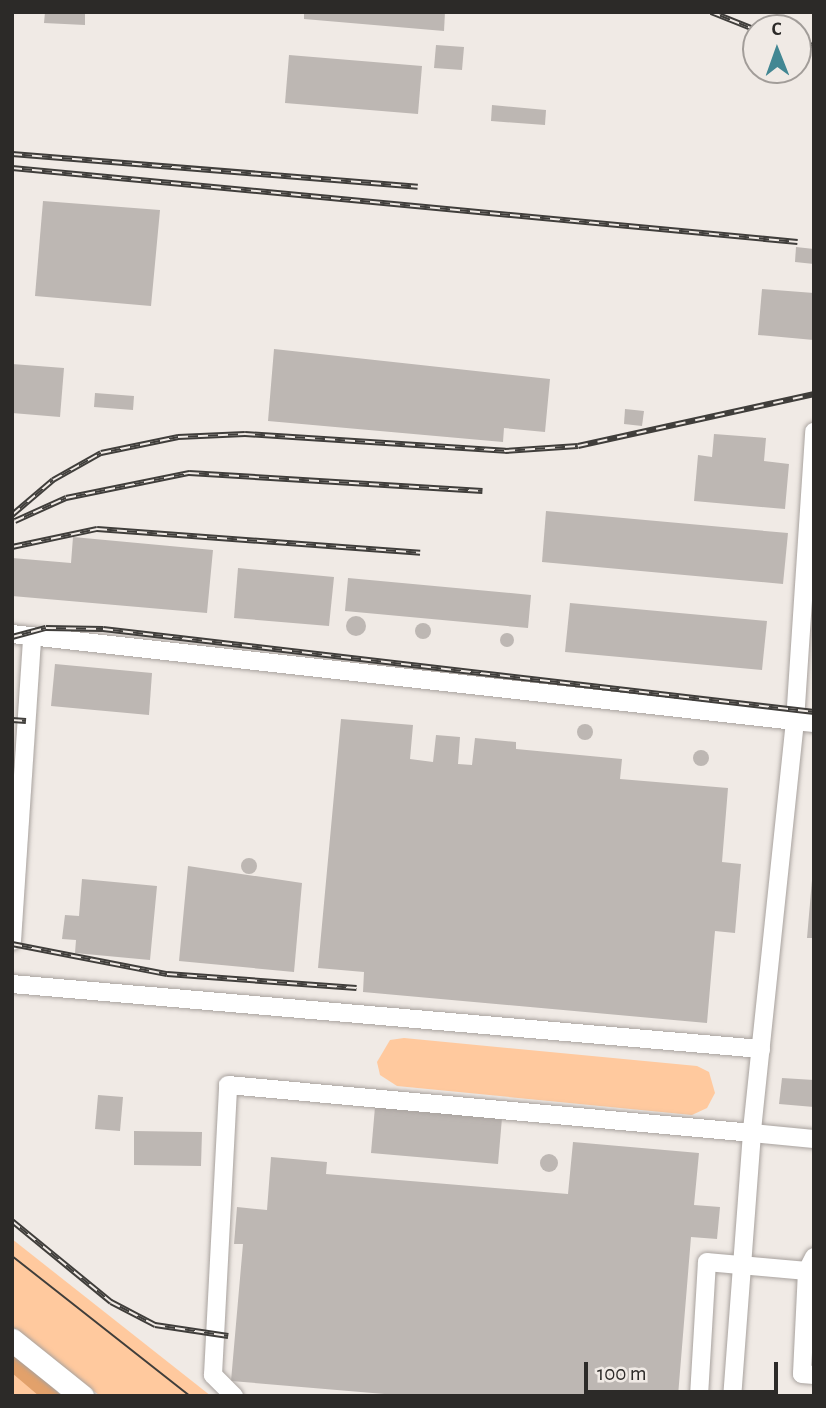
<!DOCTYPE html>
<meta charset="utf-8">
<style>
body{margin:0}
#map{position:relative;width:826px;height:1408px;overflow:hidden;background:#f0eae5;font-family:"Alegreya Sans",sans-serif}
div>[style]{position:absolute}
.green>*{inset:0;background:#ffc99e}
.forest>*{inset:0;background:#e2a16b}
.building>*{inset:0;background:#bdb7b3}
.round{border-radius:50%}
.roads{filter:drop-shadow(0 0 2px #a8a29e) drop-shadow(0 0 2px #a8a29e)}
.minor>*{height:18px;margin:-9px;padding:0 9px;transform-origin:9px;border-radius:9px;background:#fff}
.major>*{height:23px;margin:-11.5px;padding:0 11.5px;transform-origin:11.5px;border-radius:11.5px;background:#fff}
.tram>*{height:2px;margin:-1px;padding:0 1px;transform-origin:1px;border-radius:1px;background:#403e3b}
.rail>*{height:6px;margin-top:-3px;transform-origin:0;background:repeating-linear-gradient(90deg,#f0eae5 0 10px,#403e3b 0 20px);box-sizing:border-box;border-block:2px solid #403e3b}
span{translate:-50% -50%;white-space:nowrap;text-align:center;line-height:1.15;-webkit-text-stroke:5px #f0eae5;paint-order:stroke}
.frame{position:absolute;inset:0;border:14px solid #2c2a28;pointer-events:none}
.north{position:absolute;left:742px;top:14px;width:70px;height:70px;box-sizing:border-box;background:#f0eae5;border:2px solid #a29d99;border-radius:50%;rotate:359deg;font-size:19px;font-weight:700;line-height:28px;text-align:center;color:#2c2a28}
.north::after{content:'';display:block;margin:auto;width:24px;height:32px;background:#428793;clip-path:polygon(50% 0,100% 100%,50% 72%,0 100%)}
.scale{position:absolute;left:584px;top:1362px;width:194px;height:32px;box-sizing:border-box;border:4px solid #2c2a28;border-top:0;padding-left:9px;font-size:21px;line-height:24px;white-space:nowrap;color:#2c2a28;-webkit-text-stroke:5px #f0eae5;paint-order:stroke}
</style>
<div id="map">
<div class="green">
<div style="clip-path:polygon(404px 1038px,697px 1066px,709px 1072px,715px 1093px,707px 1108px,692px 1115px,397px 1086px,380px 1075px,377px 1062px,390px 1040px)"></div>
<div style="clip-path:polygon(12px 1239px,211px 1396px,100px 1396px,12px 1326px)"></div>
<div style="clip-path:polygon(12px 1358px,61px 1396px,12px 1396px)"></div>
</div>
<div class="forest">
<div style="clip-path:polygon(12px 1349px,33px 1370px,62px 1396px,39px 1396px,12px 1373px)"></div>
</div>
<div class="building">
<div style="clip-path:polygon(45px 12px,85px 12px,85px 25px,44px 23px)"></div>
<div style="clip-path:polygon(304px 12px,445px 12px,444px 31px,304px 19px)"></div>
<div style="clip-path:polygon(436px 45px,464px 47px,462px 70px,434px 68px)"></div>
<div style="clip-path:polygon(289px 55px,422px 66px,418px 114px,285px 103px)"></div>
<div style="clip-path:polygon(492px 105px,546px 110px,545px 125px,491px 121px)"></div>
<div style="clip-path:polygon(43px 201px,160px 210px,151px 306px,35px 296px)"></div>
<div style="clip-path:polygon(796px 247px,814px 249px,814px 264px,795px 262px)"></div>
<div style="clip-path:polygon(762px 289px,814px 293px,814px 340px,758px 335px)"></div>
<div style="clip-path:polygon(274px 349px,550px 379px,545px 432px,504px 428px,503px 442px,268px 421px)"></div>
<div style="clip-path:polygon(12px 364px,64px 368px,60px 417px,12px 413px)"></div>
<div style="clip-path:polygon(95px 393px,134px 396px,133px 410px,94px 407px)"></div>
<div style="clip-path:polygon(625px 409px,644px 411px,642px 426px,624px 424px)"></div>
<div style="clip-path:polygon(714px 434px,766px 438px,764px 461px,789px 464px,785px 509px,694px 501px,698px 455px,712px 457px)"></div>
<div style="clip-path:polygon(546px 511px,788px 533px,783px 584px,542px 562px)"></div>
<div style="clip-path:polygon(73px 537px,213px 550px,207px 613px,12px 596px,12px 558px,71px 563px)"></div>
<div style="clip-path:polygon(238px 568px,334px 577px,329px 626px,234px 618px)"></div>
<div style="clip-path:polygon(348px 578px,531px 595px,528px 628px,345px 611px)"></div>
<div style="clip-path:polygon(570px 603px,767px 621px,762px 670px,565px 652px)"></div>
<div class="round" style="left:346px;top:616px;width:20px;height:20px"></div>
<div class="round" style="left:415px;top:623px;width:16px;height:16px"></div>
<div class="round" style="left:500px;top:633px;width:14px;height:14px"></div>
<div style="clip-path:polygon(55px 664px,152px 673px,149px 715px,51px 706px)"></div>
<div style="clip-path:polygon(341px 719px,413px 725px,410px 759px,433px 762px,436px 735px,460px 737px,458px 764px,472px 765px,475px 738px,516px 742px,516px 749px,622px 759px,620px 779px,728px 788px,722px 862px,741px 864px,735px 933px,715px 931px,707px 1023px,363px 992px,364px 972px,318px 968px)"></div>
<div class="round" style="left:577px;top:724px;width:16px;height:16px"></div>
<div class="round" style="left:693px;top:750px;width:16px;height:16px"></div>
<div class="round" style="left:241px;top:858px;width:16px;height:16px"></div>
<div style="clip-path:polygon(188px 866px,302px 883px,294px 972px,179px 961px)"></div>
<div style="clip-path:polygon(82px 879px,157px 886px,150px 960px,75px 953px,76px 940px,62px 939px,65px 915px,79px 916px)"></div>
<div style="clip-path:polygon(812px 880px,814px 880px,814px 938px,807px 938px)"></div>
<div style="clip-path:polygon(782px 1078px,814px 1080px,814px 1107px,779px 1104px)"></div>
<div style="clip-path:polygon(98px 1095px,123px 1097px,120px 1131px,95px 1129px)"></div>
<div style="clip-path:polygon(375px 1107px,502px 1118px,498px 1164px,371px 1153px)"></div>
<div style="clip-path:polygon(134px 1131px,202px 1132px,201px 1166px,134px 1165px)"></div>
<div style="clip-path:polygon(573px 1142px,699px 1153px,694px 1205px,720px 1207px,717px 1239px,691px 1237px,678px 1396px,408px 1396px,231px 1381px,243px 1244px,234px 1244px,237px 1207px,267px 1210px,271px 1157px,327px 1162px,326px 1174px,568px 1194px)"></div>
<div class="round" style="left:540px;top:1154px;width:18px;height:18px"></div>
</div>
<div class="roads">
<div class="minor">
<div style="left:12px;top:634px;width:788px;rotate:6.34deg"></div>
<div style="left:795px;top:721px;width:290px;rotate:-86.2deg"></div>
<div style="left:814px;top:723px;width:19px;rotate:-174deg"></div>
<div style="left:795px;top:721px;width:414px;rotate:96deg"></div>
<div style="left:752px;top:1133px;width:62px;rotate:5.5deg"></div>
<div style="left:12px;top:941px;width:305px;rotate:-86.2deg"></div>
<div style="left:12px;top:984px;width:752px;rotate:4.96deg"></div>
<div style="left:814px;top:1257px;width:16px;rotate:117deg"></div>
<div style="left:807px;top:1271px;width:103px;rotate:92.8deg"></div>
<div style="left:802px;top:1374px;width:12px;rotate:5deg"></div>
<div style="left:234px;top:1396px;width:30px;rotate:-135deg"></div>
<div style="left:213px;top:1375px;width:290px;rotate:-87deg"></div>
<div style="left:228px;top:1085px;width:526px;rotate:5.23deg"></div>
<div style="left:752px;top:1133px;width:264px;rotate:94.3deg"></div>
<div style="left:699px;top:1396px;width:134px;rotate:-86.6deg"></div>
<div style="left:707px;top:1262px;width:100px;rotate:5.1deg"></div>
</div>
<div class="major">
<div style="left:12px;top:1340px;width:90px;rotate:38.7deg"></div>
</div>
</div>
<div class="tram">
<div style="left:12px;top:1256px;width:226px;rotate:38.2deg"></div>
</div>
<div class="rail">
<div style="left:711px;top:12px;width:48px;rotate:21.8deg"></div>
<div style="left:798px;top:43px;width:16px;rotate:11deg"></div>
<div style="left:12px;top:154px;width:407px;rotate:4.6deg"></div>
<div style="left:12px;top:168px;width:789px;rotate:5.38deg"></div>
<div style="left:12px;top:515px;width:54px;rotate:-40.5deg"></div>
<div style="left:53px;top:480px;width:55px;rotate:-29.4deg"></div>
<div style="left:101px;top:453px;width:79px;rotate:-11.7deg"></div>
<div style="left:178px;top:437px;width:67px;rotate:-2.6deg"></div>
<div style="left:245px;top:434px;width:261px;rotate:3.7deg"></div>
<div style="left:505px;top:451px;width:73px;rotate:-3.9deg"></div>
<div style="left:578px;top:446px;width:242px;rotate:-12.4deg"></div>
<div style="left:15px;top:521px;width:56px;rotate:-24.3deg"></div>
<div style="left:66px;top:498px;width:126px;rotate:-11.5deg"></div>
<div style="left:189px;top:473px;width:294px;rotate:3.5deg"></div>
<div style="left:12px;top:547px;width:87px;rotate:-12deg"></div>
<div style="left:97px;top:529px;width:324px;rotate:4.2deg"></div>
<div style="left:12px;top:637px;width:35px;rotate:-15deg"></div>
<div style="left:46px;top:628px;width:57px;rotate:1deg"></div>
<div style="left:103px;top:629px;width:716px;rotate:6.66deg"></div>
<div style="left:12px;top:720px;width:14px;rotate:4deg"></div>
<div style="left:12px;top:944px;width:158px;rotate:11deg"></div>
<div style="left:167px;top:974px;width:190px;rotate:4.2deg"></div>
<div style="left:12px;top:1221px;width:128px;rotate:39.3deg"></div>
<div style="left:111px;top:1302px;width:50px;rotate:27.6deg"></div>
<div style="left:155px;top:1325px;width:74px;rotate:8.6deg"></div>
</div>
<div class="frame"></div>
<div class="north">С</div>
<div class="scale">100 m</div>
</div>
